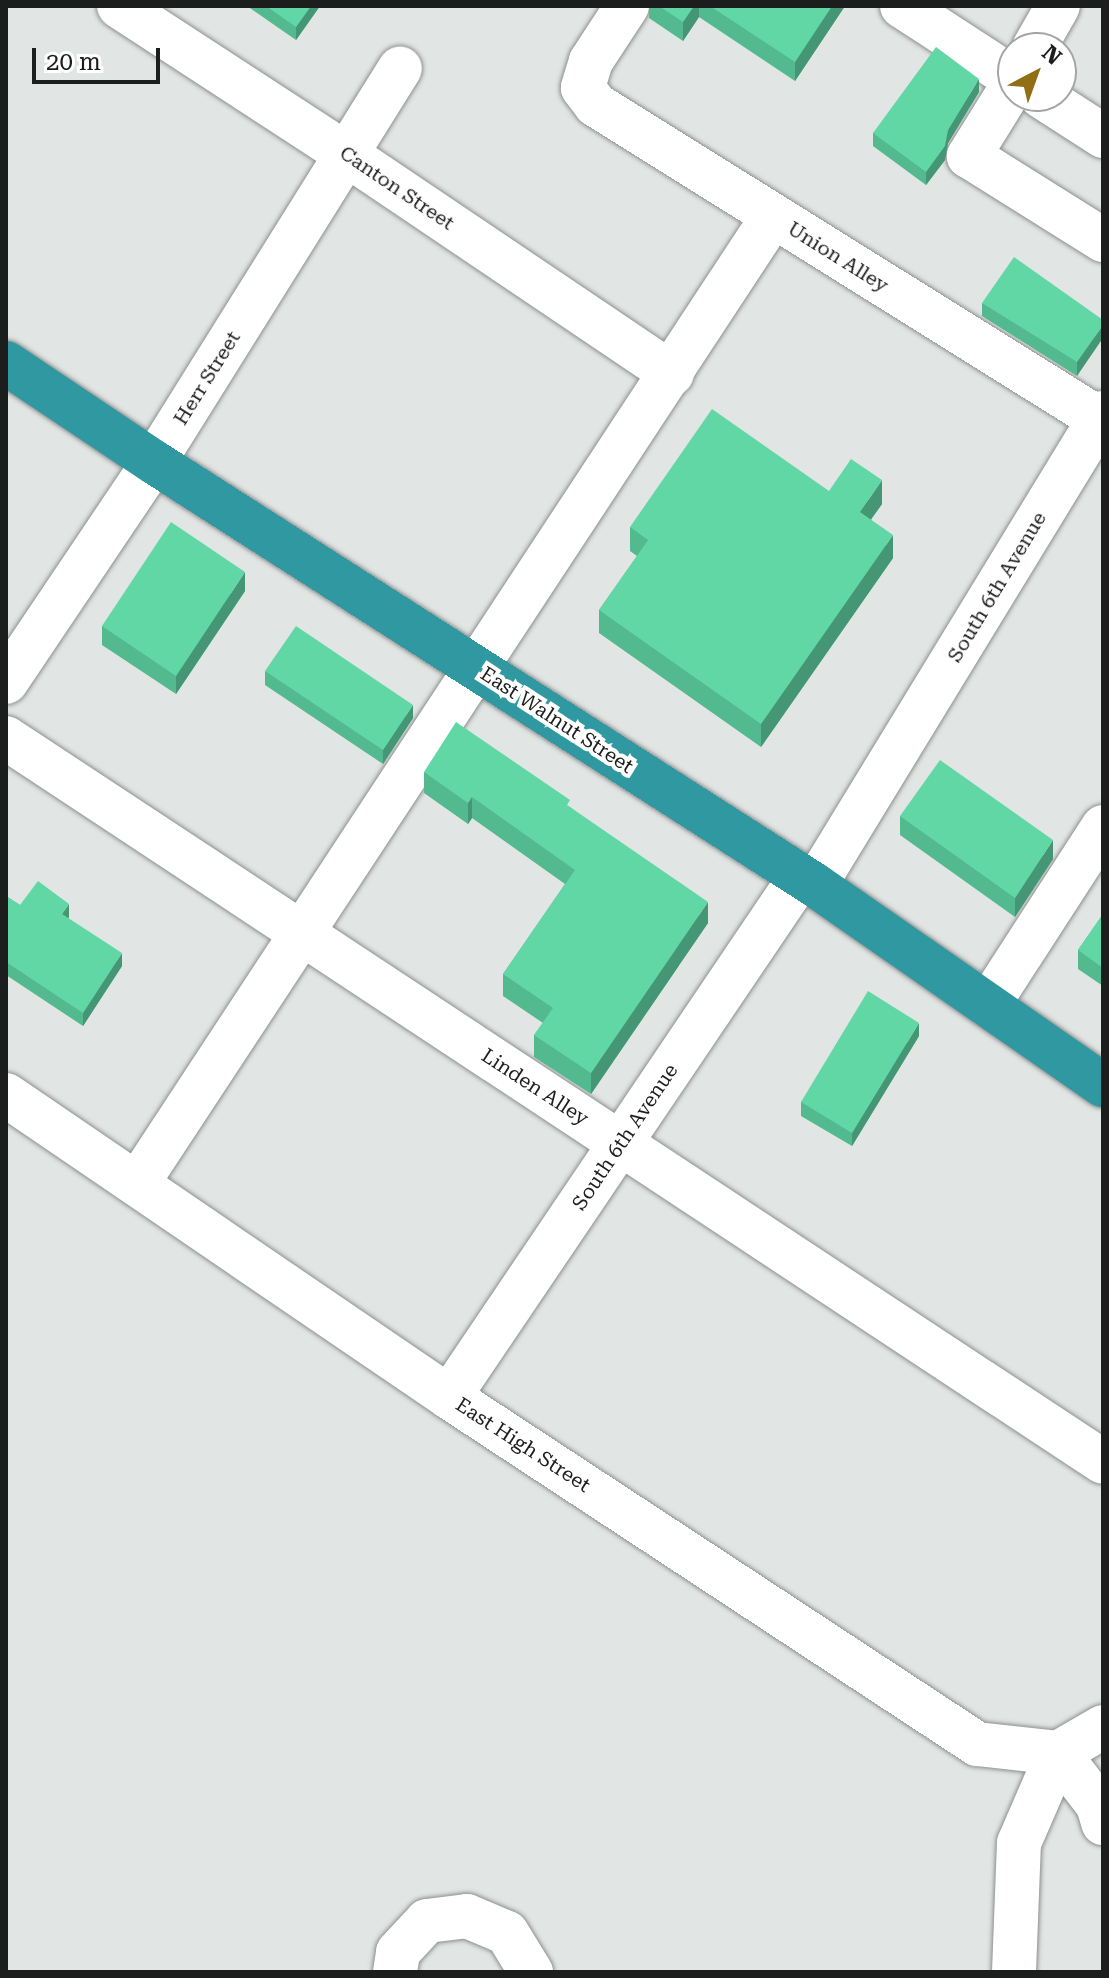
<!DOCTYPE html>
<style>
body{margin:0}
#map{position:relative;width:1109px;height:1978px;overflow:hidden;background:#e1e5e4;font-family:"Roboto Serif",serif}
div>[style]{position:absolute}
.roads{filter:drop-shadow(0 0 2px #8c908f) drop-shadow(0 0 2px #8c908f)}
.minor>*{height:44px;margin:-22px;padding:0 22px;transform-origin:22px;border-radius:22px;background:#fff}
.highway>*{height:44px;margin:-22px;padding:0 22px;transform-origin:22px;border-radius:22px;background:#3098a1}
.wall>*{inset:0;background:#53b98f}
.shaded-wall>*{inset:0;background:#449674}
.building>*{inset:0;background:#61d7a6}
span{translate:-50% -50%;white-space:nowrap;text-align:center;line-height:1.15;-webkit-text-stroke:8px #fff;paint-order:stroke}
.street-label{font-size:20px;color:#1c1d1d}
.frame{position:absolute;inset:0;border:8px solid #1c1d1d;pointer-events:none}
.north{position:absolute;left:997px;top:32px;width:80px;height:80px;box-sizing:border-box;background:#fff;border:2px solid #a4a5a5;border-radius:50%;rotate:41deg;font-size:22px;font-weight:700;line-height:32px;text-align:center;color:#1c1d1d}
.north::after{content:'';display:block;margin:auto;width:28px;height:36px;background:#916d14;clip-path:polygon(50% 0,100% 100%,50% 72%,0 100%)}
.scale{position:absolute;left:32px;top:48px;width:128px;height:36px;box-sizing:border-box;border:4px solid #1c1d1d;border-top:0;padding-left:10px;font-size:24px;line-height:28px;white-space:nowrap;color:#1c1d1d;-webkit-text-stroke:6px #fff;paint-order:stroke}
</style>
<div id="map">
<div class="roads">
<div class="minor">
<div style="left:119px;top:6px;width:271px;rotate:33.1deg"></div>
<div style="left:346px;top:154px;width:393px;rotate:34deg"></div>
<div style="left:627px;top:6px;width:66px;rotate:123.2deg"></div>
<div style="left:591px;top:61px;width:28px;rotate:107deg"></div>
<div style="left:583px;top:88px;width:21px;rotate:53deg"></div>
<div style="left:596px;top:105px;width:593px;rotate:31.97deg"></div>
<div style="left:902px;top:6px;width:132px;rotate:33deg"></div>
<div style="left:1034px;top:48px;width:48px;rotate:-60.3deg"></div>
<div style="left:1013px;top:85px;width:84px;rotate:121.8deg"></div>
<div style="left:969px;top:156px;width:158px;rotate:32.1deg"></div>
<div style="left:1041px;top:96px;width:74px;rotate:32.8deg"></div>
<div style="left:6px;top:682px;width:265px;rotate:-56.1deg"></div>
<div style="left:154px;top:462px;width:464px;rotate:-58deg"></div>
<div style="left:6px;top:738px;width:1314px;rotate:33.42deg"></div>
<div style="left:815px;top:885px;width:553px;rotate:-58.61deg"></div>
<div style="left:988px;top:1005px;width:212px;rotate:-57.1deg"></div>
<div style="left:6px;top:1095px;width:536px;rotate:34.28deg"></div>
<div style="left:449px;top:1397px;width:632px;rotate:33.31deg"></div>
<div style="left:977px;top:1744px;width:81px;rotate:6.3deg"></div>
<div style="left:137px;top:1184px;width:1158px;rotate:-56.69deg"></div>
<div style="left:449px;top:1397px;width:629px;rotate:-55.96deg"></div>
<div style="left:1058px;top:1753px;width:66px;rotate:52.4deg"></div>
<div style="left:1098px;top:1805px;width:19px;rotate:74deg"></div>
<div style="left:1058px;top:1753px;width:52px;rotate:-30deg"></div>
<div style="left:395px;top:1972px;width:20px;rotate:-81deg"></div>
<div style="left:398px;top:1952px;width:42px;rotate:-46.9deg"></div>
<div style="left:427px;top:1921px;width:40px;rotate:-7.1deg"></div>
<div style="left:467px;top:1916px;width:43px;rotate:23deg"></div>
<div style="left:507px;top:1933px;width:46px;rotate:58.4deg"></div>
<div style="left:1014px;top:1972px;width:129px;rotate:-87.8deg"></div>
<div style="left:1019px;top:1843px;width:98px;rotate:-66.6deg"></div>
</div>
<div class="highway">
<div style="left:6px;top:363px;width:178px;rotate:33.8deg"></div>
<div style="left:154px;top:462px;width:785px;rotate:32.62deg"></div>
<div style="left:815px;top:885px;width:351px;rotate:34.8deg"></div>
</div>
</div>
<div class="wall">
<div style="clip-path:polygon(247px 6px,320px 6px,296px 40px)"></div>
<div style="clip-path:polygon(649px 6px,845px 6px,795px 81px,699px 17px,683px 41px,649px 18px)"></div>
<div style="clip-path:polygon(979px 92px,948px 143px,945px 160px,926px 185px,873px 146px,873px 133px)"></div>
<div style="clip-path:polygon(982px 303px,1103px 320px,1077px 376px,982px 316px)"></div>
<div style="clip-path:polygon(829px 491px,882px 504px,871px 519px,893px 558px,761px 747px,599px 633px,599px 610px,637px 556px,630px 551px,630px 527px)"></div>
<div style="clip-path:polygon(245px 591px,176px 694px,102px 645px,102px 626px)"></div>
<div style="clip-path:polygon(265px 671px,413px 718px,383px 764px,265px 685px)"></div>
<div style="clip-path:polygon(424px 772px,570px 807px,708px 923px,591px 1094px,534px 1057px,534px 1035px,543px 1023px,503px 996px,503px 974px,565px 884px,472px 818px,468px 824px,424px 793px)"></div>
<div style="clip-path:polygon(900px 816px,1053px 859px,1015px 917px,900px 835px)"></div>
<div style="clip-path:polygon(6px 896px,20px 905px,69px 917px,68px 918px,122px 966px,83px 1026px,6px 975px)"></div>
<div style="clip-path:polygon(1103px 914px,1103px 986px,1078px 969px,1078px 950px)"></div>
<div style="clip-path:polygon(919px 1036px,852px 1146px,801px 1116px,801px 1102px)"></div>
</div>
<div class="shaded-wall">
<div style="clip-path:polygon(311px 6px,320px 6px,296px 40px,296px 27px)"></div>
<div style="clip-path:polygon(694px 6px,699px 6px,699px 17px,683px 41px,683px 22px)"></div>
<div style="clip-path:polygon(832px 6px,845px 6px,795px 81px,795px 62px)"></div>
<div style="clip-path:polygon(979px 79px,979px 92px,948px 143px,945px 160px,926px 185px,926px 172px,948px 130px)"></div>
<div style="clip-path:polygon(1103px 325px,1103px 338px,1077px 376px,1077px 362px)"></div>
<div style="clip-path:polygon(882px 480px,882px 504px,860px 535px,860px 512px)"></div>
<div style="clip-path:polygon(893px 535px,893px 558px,761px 747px,761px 724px)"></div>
<div style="clip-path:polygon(245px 572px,245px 591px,176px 694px,176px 676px)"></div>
<div style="clip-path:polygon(413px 705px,413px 718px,383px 764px,383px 750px)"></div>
<div style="clip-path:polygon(472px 797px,472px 818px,468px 824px,468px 803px)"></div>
<div style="clip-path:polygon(1053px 840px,1053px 859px,1015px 917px,1015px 898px)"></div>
<div style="clip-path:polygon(708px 902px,708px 923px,591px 1094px,591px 1073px)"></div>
<div style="clip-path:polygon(69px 904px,69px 917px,62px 927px,62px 914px)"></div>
<div style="clip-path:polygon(122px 953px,122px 966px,83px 1026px,83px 1013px)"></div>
<div style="clip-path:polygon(919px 1023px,919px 1036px,852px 1146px,852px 1133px)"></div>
</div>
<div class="building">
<div style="clip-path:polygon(266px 6px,311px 6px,296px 27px)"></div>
<div style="clip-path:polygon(659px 6px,694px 6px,683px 22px)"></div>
<div style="clip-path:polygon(710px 6px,832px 6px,795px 62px)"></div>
<div style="clip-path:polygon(936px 47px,979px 79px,948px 130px,945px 146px,926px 172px,873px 133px)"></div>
<div style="clip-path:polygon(1014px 257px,1103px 320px,1103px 325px,1077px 362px,982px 303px)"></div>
<div style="clip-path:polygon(712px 409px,829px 491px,851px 459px,882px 480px,860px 512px,893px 535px,761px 724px,599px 610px,648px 540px,630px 527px)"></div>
<div style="clip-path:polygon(171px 522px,245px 572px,176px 676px,102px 626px)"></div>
<div style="clip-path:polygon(296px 626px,413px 705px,383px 750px,265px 671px)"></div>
<div style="clip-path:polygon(456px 722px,570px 800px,567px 805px,708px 902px,591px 1073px,534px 1035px,553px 1008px,503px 974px,575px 870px,472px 797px,468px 803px,424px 772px)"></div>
<div style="clip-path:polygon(940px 760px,1053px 840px,1015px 898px,900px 816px)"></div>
<div style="clip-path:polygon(38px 881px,69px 904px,62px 914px,122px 953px,83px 1013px,6px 962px,6px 896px,20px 905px)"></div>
<div style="clip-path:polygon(1103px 914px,1103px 968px,1078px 950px)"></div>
<div style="clip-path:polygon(868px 991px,919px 1023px,852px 1133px,801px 1102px)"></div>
</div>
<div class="street-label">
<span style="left:397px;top:188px;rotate:34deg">Canton Street</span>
<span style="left:838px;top:257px;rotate:32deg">Union Alley</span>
<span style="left:207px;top:378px;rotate:-58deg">Herr Street</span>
<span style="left:997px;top:587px;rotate:-59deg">South 6th Avenue</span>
<span style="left:557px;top:720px;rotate:33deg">East Walnut Street</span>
<span style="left:535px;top:1087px;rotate:33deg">Linden Alley</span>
<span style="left:625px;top:1137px;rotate:-56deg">South 6th Avenue</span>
<span style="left:523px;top:1445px;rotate:33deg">East High Street</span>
</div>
<div class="frame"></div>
<div class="north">N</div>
<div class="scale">20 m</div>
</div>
